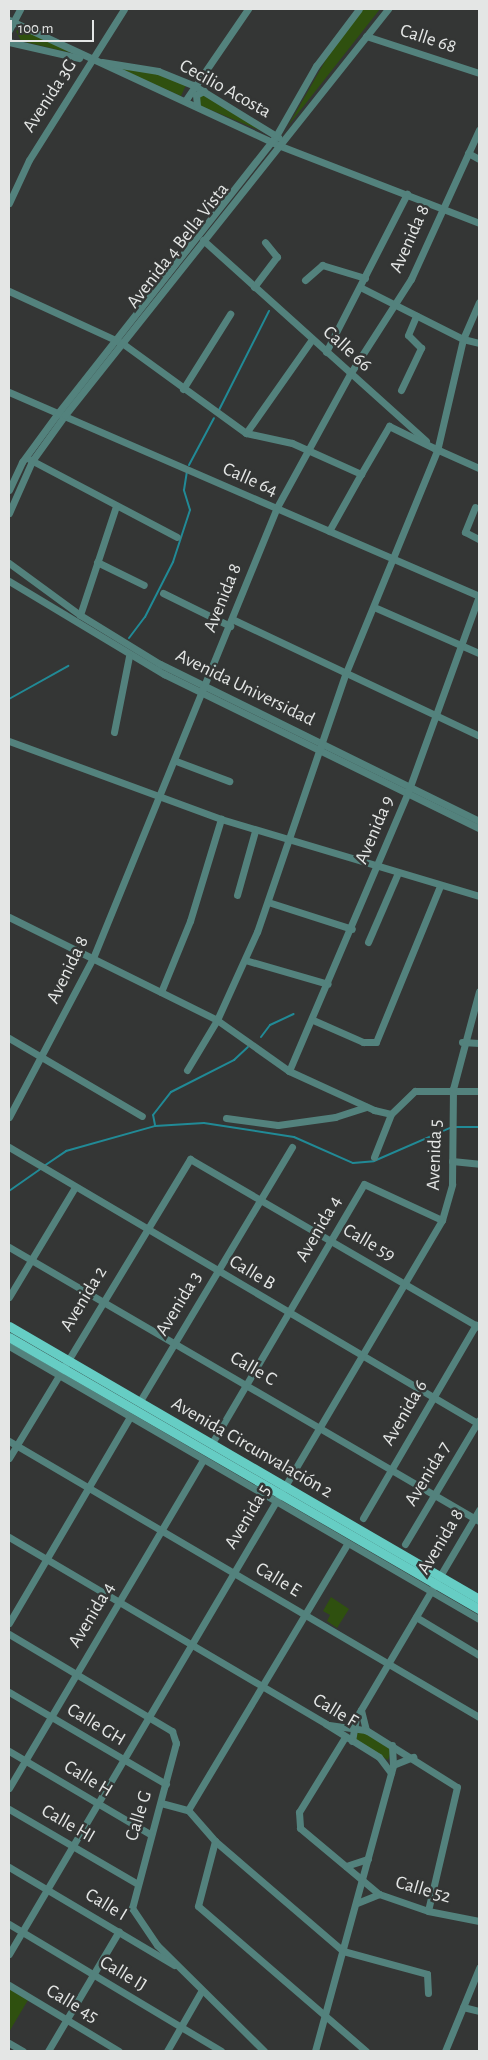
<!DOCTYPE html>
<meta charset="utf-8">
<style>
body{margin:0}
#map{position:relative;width:488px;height:2060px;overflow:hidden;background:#343635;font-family:"Alegreya Sans",sans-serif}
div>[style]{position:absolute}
.green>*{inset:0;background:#2f500f}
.stream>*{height:2px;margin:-1px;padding:0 1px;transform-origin:1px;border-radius:1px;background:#218a96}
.minor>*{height:7px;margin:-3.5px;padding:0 3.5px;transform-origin:3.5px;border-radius:3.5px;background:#53827d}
.major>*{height:9px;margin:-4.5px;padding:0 4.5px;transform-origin:4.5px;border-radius:4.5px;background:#66cdc4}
span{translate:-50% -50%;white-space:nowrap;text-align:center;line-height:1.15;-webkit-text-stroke:5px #343635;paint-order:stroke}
.street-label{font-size:19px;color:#e4e6e5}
.frame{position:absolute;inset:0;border:10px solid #e4e6e5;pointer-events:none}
.scale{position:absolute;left:10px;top:20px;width:84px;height:22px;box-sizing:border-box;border:2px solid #e4e6e5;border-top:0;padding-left:6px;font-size:15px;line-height:18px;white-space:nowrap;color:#e4e6e5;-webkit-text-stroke:4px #343635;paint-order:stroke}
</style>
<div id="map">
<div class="green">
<div style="clip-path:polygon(363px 9px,380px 9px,288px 126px,328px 56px)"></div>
<div style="clip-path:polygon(22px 28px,72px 53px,21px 41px,16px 31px)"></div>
<div style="clip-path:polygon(116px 67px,157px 73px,186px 85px,181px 96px)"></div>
<div style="clip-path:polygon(204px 93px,264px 132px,199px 105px,199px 95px)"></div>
<div style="clip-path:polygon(331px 1597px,349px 1609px,337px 1628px,327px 1621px,330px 1615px,323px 1611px)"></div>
<div style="clip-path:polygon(360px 1730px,392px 1748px,388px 1760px,353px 1739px)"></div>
<div style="clip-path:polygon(9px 1989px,28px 2000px,9px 2032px)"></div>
</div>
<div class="stream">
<div style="left:219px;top:410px;width:111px;rotate:-63.2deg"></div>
<div style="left:189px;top:465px;width:53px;rotate:-62deg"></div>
<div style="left:129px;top:638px;width:26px;rotate:-53deg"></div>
<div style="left:145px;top:617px;width:62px;rotate:-63deg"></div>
<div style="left:173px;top:562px;width:55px;rotate:-71.9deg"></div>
<div style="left:190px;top:510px;width:21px;rotate:-107deg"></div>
<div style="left:184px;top:490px;width:18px;rotate:-81deg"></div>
<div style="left:9px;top:699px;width:68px;rotate:-29.2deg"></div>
<div style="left:261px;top:1037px;width:15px;rotate:-53deg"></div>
<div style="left:270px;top:1025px;width:26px;rotate:-25deg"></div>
<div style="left:155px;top:1125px;width:10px;rotate:-101deg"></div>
<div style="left:153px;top:1115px;width:29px;rotate:-52deg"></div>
<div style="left:171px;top:1092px;width:71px;rotate:-26.9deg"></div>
<div style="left:234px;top:1060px;width:19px;rotate:-43deg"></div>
<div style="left:454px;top:1127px;width:25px"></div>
<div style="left:44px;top:1166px;width:27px;rotate:-34deg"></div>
<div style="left:66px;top:1151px;width:92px;rotate:-15.7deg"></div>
<div style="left:155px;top:1126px;width:49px;rotate:-3.5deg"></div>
<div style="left:204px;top:1123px;width:91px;rotate:8.8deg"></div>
<div style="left:294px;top:1137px;width:64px;rotate:23.8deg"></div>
<div style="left:353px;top:1163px;width:21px;rotate:-5deg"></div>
<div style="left:374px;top:1161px;width:83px;rotate:-23.5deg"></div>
<div style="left:9px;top:1191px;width:38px;rotate:-35deg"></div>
</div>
<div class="minor">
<div style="left:9px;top:20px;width:297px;rotate:24.9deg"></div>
<div style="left:278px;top:145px;width:216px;rotate:21.2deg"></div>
<div style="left:9px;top:30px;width:24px;rotate:-62deg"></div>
<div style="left:366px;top:36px;width:119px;rotate:18.1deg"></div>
<div style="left:9px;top:42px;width:72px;rotate:12.9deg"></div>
<div style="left:102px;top:62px;width:57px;rotate:9.1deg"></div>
<div style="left:158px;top:71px;width:38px;rotate:22deg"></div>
<div style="left:193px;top:85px;width:100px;rotate:31.5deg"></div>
<div style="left:185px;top:101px;width:112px;rotate:-55.6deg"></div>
<div style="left:197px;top:106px;width:11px;rotate:-95deg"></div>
<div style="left:196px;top:95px;width:9px;rotate:-27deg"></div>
<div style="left:468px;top:153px;width:13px;rotate:29deg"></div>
<div style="left:9px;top:203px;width:47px;rotate:-65.1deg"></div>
<div style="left:29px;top:160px;width:178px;rotate:-57.8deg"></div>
<div style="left:203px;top:240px;width:300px;rotate:42deg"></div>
<div style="left:305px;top:280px;width:23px;rotate:-41deg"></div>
<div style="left:322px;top:265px;width:45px;rotate:16.8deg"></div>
<div style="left:254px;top:287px;width:38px;rotate:-53deg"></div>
<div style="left:277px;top:257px;width:19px;rotate:-129deg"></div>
<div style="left:360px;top:287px;width:115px;rotate:26.8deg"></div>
<div style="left:463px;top:339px;width:16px;rotate:14deg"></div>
<div style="left:9px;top:291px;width:124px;rotate:24.7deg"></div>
<div style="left:122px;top:343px;width:153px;rotate:36deg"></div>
<div style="left:246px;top:433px;width:47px;rotate:12.3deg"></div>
<div style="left:292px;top:443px;width:76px;rotate:24.2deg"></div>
<div style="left:361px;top:474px;width:56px;rotate:-59.7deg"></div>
<div style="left:389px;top:426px;width:50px;rotate:26.1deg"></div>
<div style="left:326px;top:352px;width:178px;rotate:-62.9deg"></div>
<div style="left:183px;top:389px;width:89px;rotate:-57.9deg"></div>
<div style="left:401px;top:390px;width:47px;rotate:-64.5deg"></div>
<div style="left:421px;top:348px;width:18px;rotate:-135deg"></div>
<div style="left:408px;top:335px;width:21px;rotate:-67deg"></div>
<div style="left:9px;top:392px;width:512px;rotate:23.46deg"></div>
<div style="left:246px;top:433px;width:115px;rotate:-54.9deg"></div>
<div style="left:434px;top:448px;width:49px;rotate:24deg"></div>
<div style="left:29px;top:459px;width:167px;rotate:27.8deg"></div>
<div style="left:9px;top:490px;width:31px;rotate:-65deg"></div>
<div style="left:22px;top:462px;width:61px;rotate:-53.7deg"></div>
<div style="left:58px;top:413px;width:352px;rotate:-51.8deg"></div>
<div style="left:276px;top:136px;width:81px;rotate:-60.3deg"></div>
<div style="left:316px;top:66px;width:71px;rotate:-53deg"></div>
<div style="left:475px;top:507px;width:27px;rotate:112deg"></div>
<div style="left:465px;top:532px;width:16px;rotate:27deg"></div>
<div style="left:9px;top:513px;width:57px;rotate:-66.1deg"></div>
<div style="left:32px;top:461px;width:57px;rotate:-54.3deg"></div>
<div style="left:65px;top:415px;width:519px;rotate:-51.5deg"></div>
<div style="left:329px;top:531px;width:65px;rotate:-60.7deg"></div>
<div style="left:97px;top:562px;width:52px;rotate:26.1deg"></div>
<div style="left:9px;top:563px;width:88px;rotate:36.2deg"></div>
<div style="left:80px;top:615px;width:94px;rotate:31.5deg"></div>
<div style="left:160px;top:664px;width:356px;rotate:26.2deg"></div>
<div style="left:9px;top:581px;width:181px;rotate:31deg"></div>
<div style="left:164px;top:674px;width:351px;rotate:26.1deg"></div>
<div style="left:163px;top:593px;width:75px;rotate:26.2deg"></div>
<div style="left:374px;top:607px;width:115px;rotate:23.7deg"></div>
<div style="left:80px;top:615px;width:115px;rotate:-71.7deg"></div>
<div style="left:232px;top:619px;width:273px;rotate:25.3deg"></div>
<div style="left:114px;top:732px;width:77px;rotate:-78.8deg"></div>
<div style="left:9px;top:741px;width:226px;rotate:20.2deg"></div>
<div style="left:221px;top:819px;width:269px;rotate:16.6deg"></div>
<div style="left:176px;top:761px;width:57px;rotate:20.7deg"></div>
<div style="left:237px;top:895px;width:66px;rotate:-74.3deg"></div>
<div style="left:268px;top:902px;width:88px;rotate:17.8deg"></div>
<div style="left:9px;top:917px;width:232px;rotate:26.3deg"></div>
<div style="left:217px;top:1020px;width:88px;rotate:35.3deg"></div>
<div style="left:289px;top:1071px;width:94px;rotate:24.6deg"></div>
<div style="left:374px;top:1110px;width:17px;rotate:13deg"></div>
<div style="left:391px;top:1114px;width:33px;rotate:-44deg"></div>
<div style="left:415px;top:1091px;width:64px"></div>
<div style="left:368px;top:942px;width:73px;rotate:-66.6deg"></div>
<div style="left:245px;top:960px;width:86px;rotate:16.1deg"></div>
<div style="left:161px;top:992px;width:77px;rotate:-67.8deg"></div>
<div style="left:190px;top:921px;width:107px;rotate:-73.1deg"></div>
<div style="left:313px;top:1020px;width:55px;rotate:23.7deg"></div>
<div style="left:363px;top:1042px;width:13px"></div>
<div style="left:376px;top:1042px;width:169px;rotate:-67.7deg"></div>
<div style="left:9px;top:1038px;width:154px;rotate:30.4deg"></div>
<div style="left:462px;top:1042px;width:17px;rotate:3deg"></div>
<div style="left:187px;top:1070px;width:58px;rotate:-59deg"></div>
<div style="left:217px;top:1020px;width:97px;rotate:-65.6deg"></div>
<div style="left:257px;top:932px;width:272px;rotate:-71.1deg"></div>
<div style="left:345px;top:675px;width:242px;rotate:-67.7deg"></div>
<div style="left:437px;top:451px;width:115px;rotate:-76.9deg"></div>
<div style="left:463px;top:339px;width:40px;rotate:-66.6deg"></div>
<div style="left:289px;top:1071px;width:303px;rotate:-66.9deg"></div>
<div style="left:408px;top:792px;width:208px;rotate:-70.1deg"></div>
<div style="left:9px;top:1117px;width:180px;rotate:-62.2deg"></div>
<div style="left:93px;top:958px;width:485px;rotate:-67.8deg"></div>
<div style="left:276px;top:509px;width:154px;rotate:-61.3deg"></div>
<div style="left:350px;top:374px;width:113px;rotate:-57.3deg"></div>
<div style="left:411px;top:279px;width:164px;rotate:-65.5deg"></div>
<div style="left:226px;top:1118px;width:52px;rotate:7.7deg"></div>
<div style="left:278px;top:1125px;width:58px;rotate:-8deg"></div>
<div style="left:335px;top:1117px;width:33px;rotate:-18deg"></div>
<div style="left:9px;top:1147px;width:546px;rotate:30.51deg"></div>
<div style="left:374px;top:1157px;width:46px;rotate:-68.4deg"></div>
<div style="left:452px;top:1161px;width:27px;rotate:6deg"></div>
<div style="left:9px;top:1247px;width:544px;rotate:30.24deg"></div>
<div style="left:9px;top:1297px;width:128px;rotate:-59deg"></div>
<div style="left:9px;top:1346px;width:544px;rotate:30.15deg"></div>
<div style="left:140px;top:1401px;width:296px;rotate:-59.1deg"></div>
<div style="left:9px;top:1441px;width:545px;rotate:30.42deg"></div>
<div style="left:212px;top:1443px;width:300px;rotate:-59.6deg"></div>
<div style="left:364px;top:1184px;width:86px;rotate:24.8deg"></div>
<div style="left:9px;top:1458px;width:350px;rotate:-58.8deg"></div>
<div style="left:190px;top:1159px;width:334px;rotate:30.2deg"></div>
<div style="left:363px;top:1518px;width:224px;rotate:-59.7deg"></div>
<div style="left:9px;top:1537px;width:368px;rotate:30.5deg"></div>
<div style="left:326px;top:1724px;width:62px;rotate:31.9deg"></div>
<div style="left:379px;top:1757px;width:20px;rotate:53deg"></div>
<div style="left:405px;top:1544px;width:144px;rotate:-59.2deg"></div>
<div style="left:416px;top:1617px;width:74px;rotate:31.1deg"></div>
<div style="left:9px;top:1623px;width:239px;rotate:-59.6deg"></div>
<div style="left:9px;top:1634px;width:190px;rotate:30.8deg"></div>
<div style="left:172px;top:1731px;width:13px;rotate:72deg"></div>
<div style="left:176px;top:1743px;width:171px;rotate:104.9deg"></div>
<div style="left:132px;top:1908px;width:45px;rotate:56deg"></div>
<div style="left:157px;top:1945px;width:151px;rotate:44.7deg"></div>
<div style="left:9px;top:1692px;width:182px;rotate:30.4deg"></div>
<div style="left:361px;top:1710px;width:21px;rotate:76deg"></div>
<div style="left:366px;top:1730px;width:107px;rotate:32.1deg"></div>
<div style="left:457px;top:1787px;width:127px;rotate:103.2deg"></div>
<div style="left:329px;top:1725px;width:37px;rotate:8deg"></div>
<div style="left:345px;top:1737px;width:88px;rotate:121.5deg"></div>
<div style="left:299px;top:1812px;width:16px;rotate:86deg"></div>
<div style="left:300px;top:1828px;width:103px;rotate:39.9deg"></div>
<div style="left:379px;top:1894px;width:52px;rotate:19.1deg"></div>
<div style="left:428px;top:1911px;width:52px;rotate:11.1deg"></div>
<div style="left:352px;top:1741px;width:23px;rotate:-80deg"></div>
<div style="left:356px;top:1718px;width:242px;rotate:-59.4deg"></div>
<div style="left:9px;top:1751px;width:164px;rotate:30.5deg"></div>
<div style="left:393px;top:1765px;width:22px;rotate:-22deg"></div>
<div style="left:9px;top:1788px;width:381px;rotate:-59.4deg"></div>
<div style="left:161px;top:1803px;width:28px;rotate:15deg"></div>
<div style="left:188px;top:1810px;width:41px;rotate:48.9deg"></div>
<div style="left:215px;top:1841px;width:169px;rotate:40.7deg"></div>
<div style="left:343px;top:1951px;width:87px;rotate:15.3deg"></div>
<div style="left:427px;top:1974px;width:19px;rotate:87deg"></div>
<div style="left:9px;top:1809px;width:147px;rotate:30.2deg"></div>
<div style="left:188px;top:1810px;width:311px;rotate:-59.1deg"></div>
<div style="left:215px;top:1841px;width:67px;rotate:104.7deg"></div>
<div style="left:198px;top:1906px;width:222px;rotate:40.8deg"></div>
<div style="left:346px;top:1866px;width:23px;rotate:-18deg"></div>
<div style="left:9px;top:1867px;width:192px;rotate:30.7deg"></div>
<div style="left:357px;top:1903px;width:24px;rotate:-22deg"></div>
<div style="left:9px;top:1924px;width:247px;rotate:30.9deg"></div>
<div style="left:9px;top:1954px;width:852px;rotate:-59.46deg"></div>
<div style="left:442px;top:1220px;width:37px;rotate:-74deg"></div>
<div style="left:452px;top:1184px;width:95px;rotate:-89.4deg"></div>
<div style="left:453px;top:1089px;width:101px;rotate:-75.1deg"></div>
<div style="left:9px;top:1985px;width:128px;rotate:31deg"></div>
<div style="left:463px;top:2007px;width:16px;rotate:14deg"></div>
<div style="left:9px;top:2043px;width:16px;rotate:30deg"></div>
<div style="left:48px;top:2051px;width:139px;rotate:-59.4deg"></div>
<div style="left:167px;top:2051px;width:70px;rotate:-60.2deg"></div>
<div style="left:315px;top:2051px;width:296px;rotate:-74.7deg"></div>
<div style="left:393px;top:1765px;width:20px;rotate:-93deg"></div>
<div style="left:445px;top:2051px;width:90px;rotate:-67.7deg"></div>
</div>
<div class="major">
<div style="left:9px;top:1326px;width:544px;rotate:30.15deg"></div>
<div style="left:9px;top:1337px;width:543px;rotate:30.06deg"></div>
</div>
<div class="street-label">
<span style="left:428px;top:39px;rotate:18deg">Calle 68</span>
<span style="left:225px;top:89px;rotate:29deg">Cecilio Acosta</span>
<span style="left:50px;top:96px;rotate:-57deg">Avenida 3G</span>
<span style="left:410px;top:239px;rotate:-66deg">Avenida 8</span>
<span style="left:178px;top:246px;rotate:-52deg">Avenida 4 Bella Vista</span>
<span style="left:347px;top:349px;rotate:42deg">Calle 66</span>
<span style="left:250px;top:480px;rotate:24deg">Calle 64</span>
<span style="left:223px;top:598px;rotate:-68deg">Avenida 8</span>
<span style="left:245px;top:688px;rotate:26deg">Avenida Universidad</span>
<span style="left:375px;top:830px;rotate:-67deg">Avenida 9</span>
<span style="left:68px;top:970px;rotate:-64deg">Avenida 8</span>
<span style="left:435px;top:1155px;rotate:-88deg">Avenida 5</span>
<span style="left:319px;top:1229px;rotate:-60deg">Avenida 4</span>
<span style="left:369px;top:1243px;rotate:30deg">Calle 59</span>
<span style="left:252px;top:1273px;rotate:31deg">Calle B</span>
<span style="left:84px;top:1299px;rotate:-59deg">Avenida 2</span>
<span style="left:179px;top:1304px;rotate:-59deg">Avenida 3</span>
<span style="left:253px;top:1369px;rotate:30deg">Calle C</span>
<span style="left:405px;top:1413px;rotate:-60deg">Avenida 6</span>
<span style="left:252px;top:1448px;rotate:30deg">Avenida Circunvalación 2</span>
<span style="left:428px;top:1474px;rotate:-59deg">Avenida 7</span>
<span style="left:248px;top:1517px;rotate:-59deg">Avenida 5</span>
<span style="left:441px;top:1542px;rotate:-59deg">Avenida 8</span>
<span style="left:278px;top:1580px;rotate:31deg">Calle E</span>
<span style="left:92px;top:1615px;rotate:-59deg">Avenida 4</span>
<span style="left:335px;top:1711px;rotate:31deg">Calle F</span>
<span style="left:96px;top:1725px;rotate:31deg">Calle GH</span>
<span style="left:88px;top:1779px;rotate:31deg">Calle H</span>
<span style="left:139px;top:1816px;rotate:-73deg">Calle G</span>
<span style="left:68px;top:1824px;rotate:30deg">Calle HI</span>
<span style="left:423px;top:1890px;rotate:16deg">Calle 52</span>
<span style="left:106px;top:1905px;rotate:31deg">Calle I</span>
<span style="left:123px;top:1974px;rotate:31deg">Calle IJ</span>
<span style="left:72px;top:2004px;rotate:31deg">Calle 45</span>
</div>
<div class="frame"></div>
<div class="scale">100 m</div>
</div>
